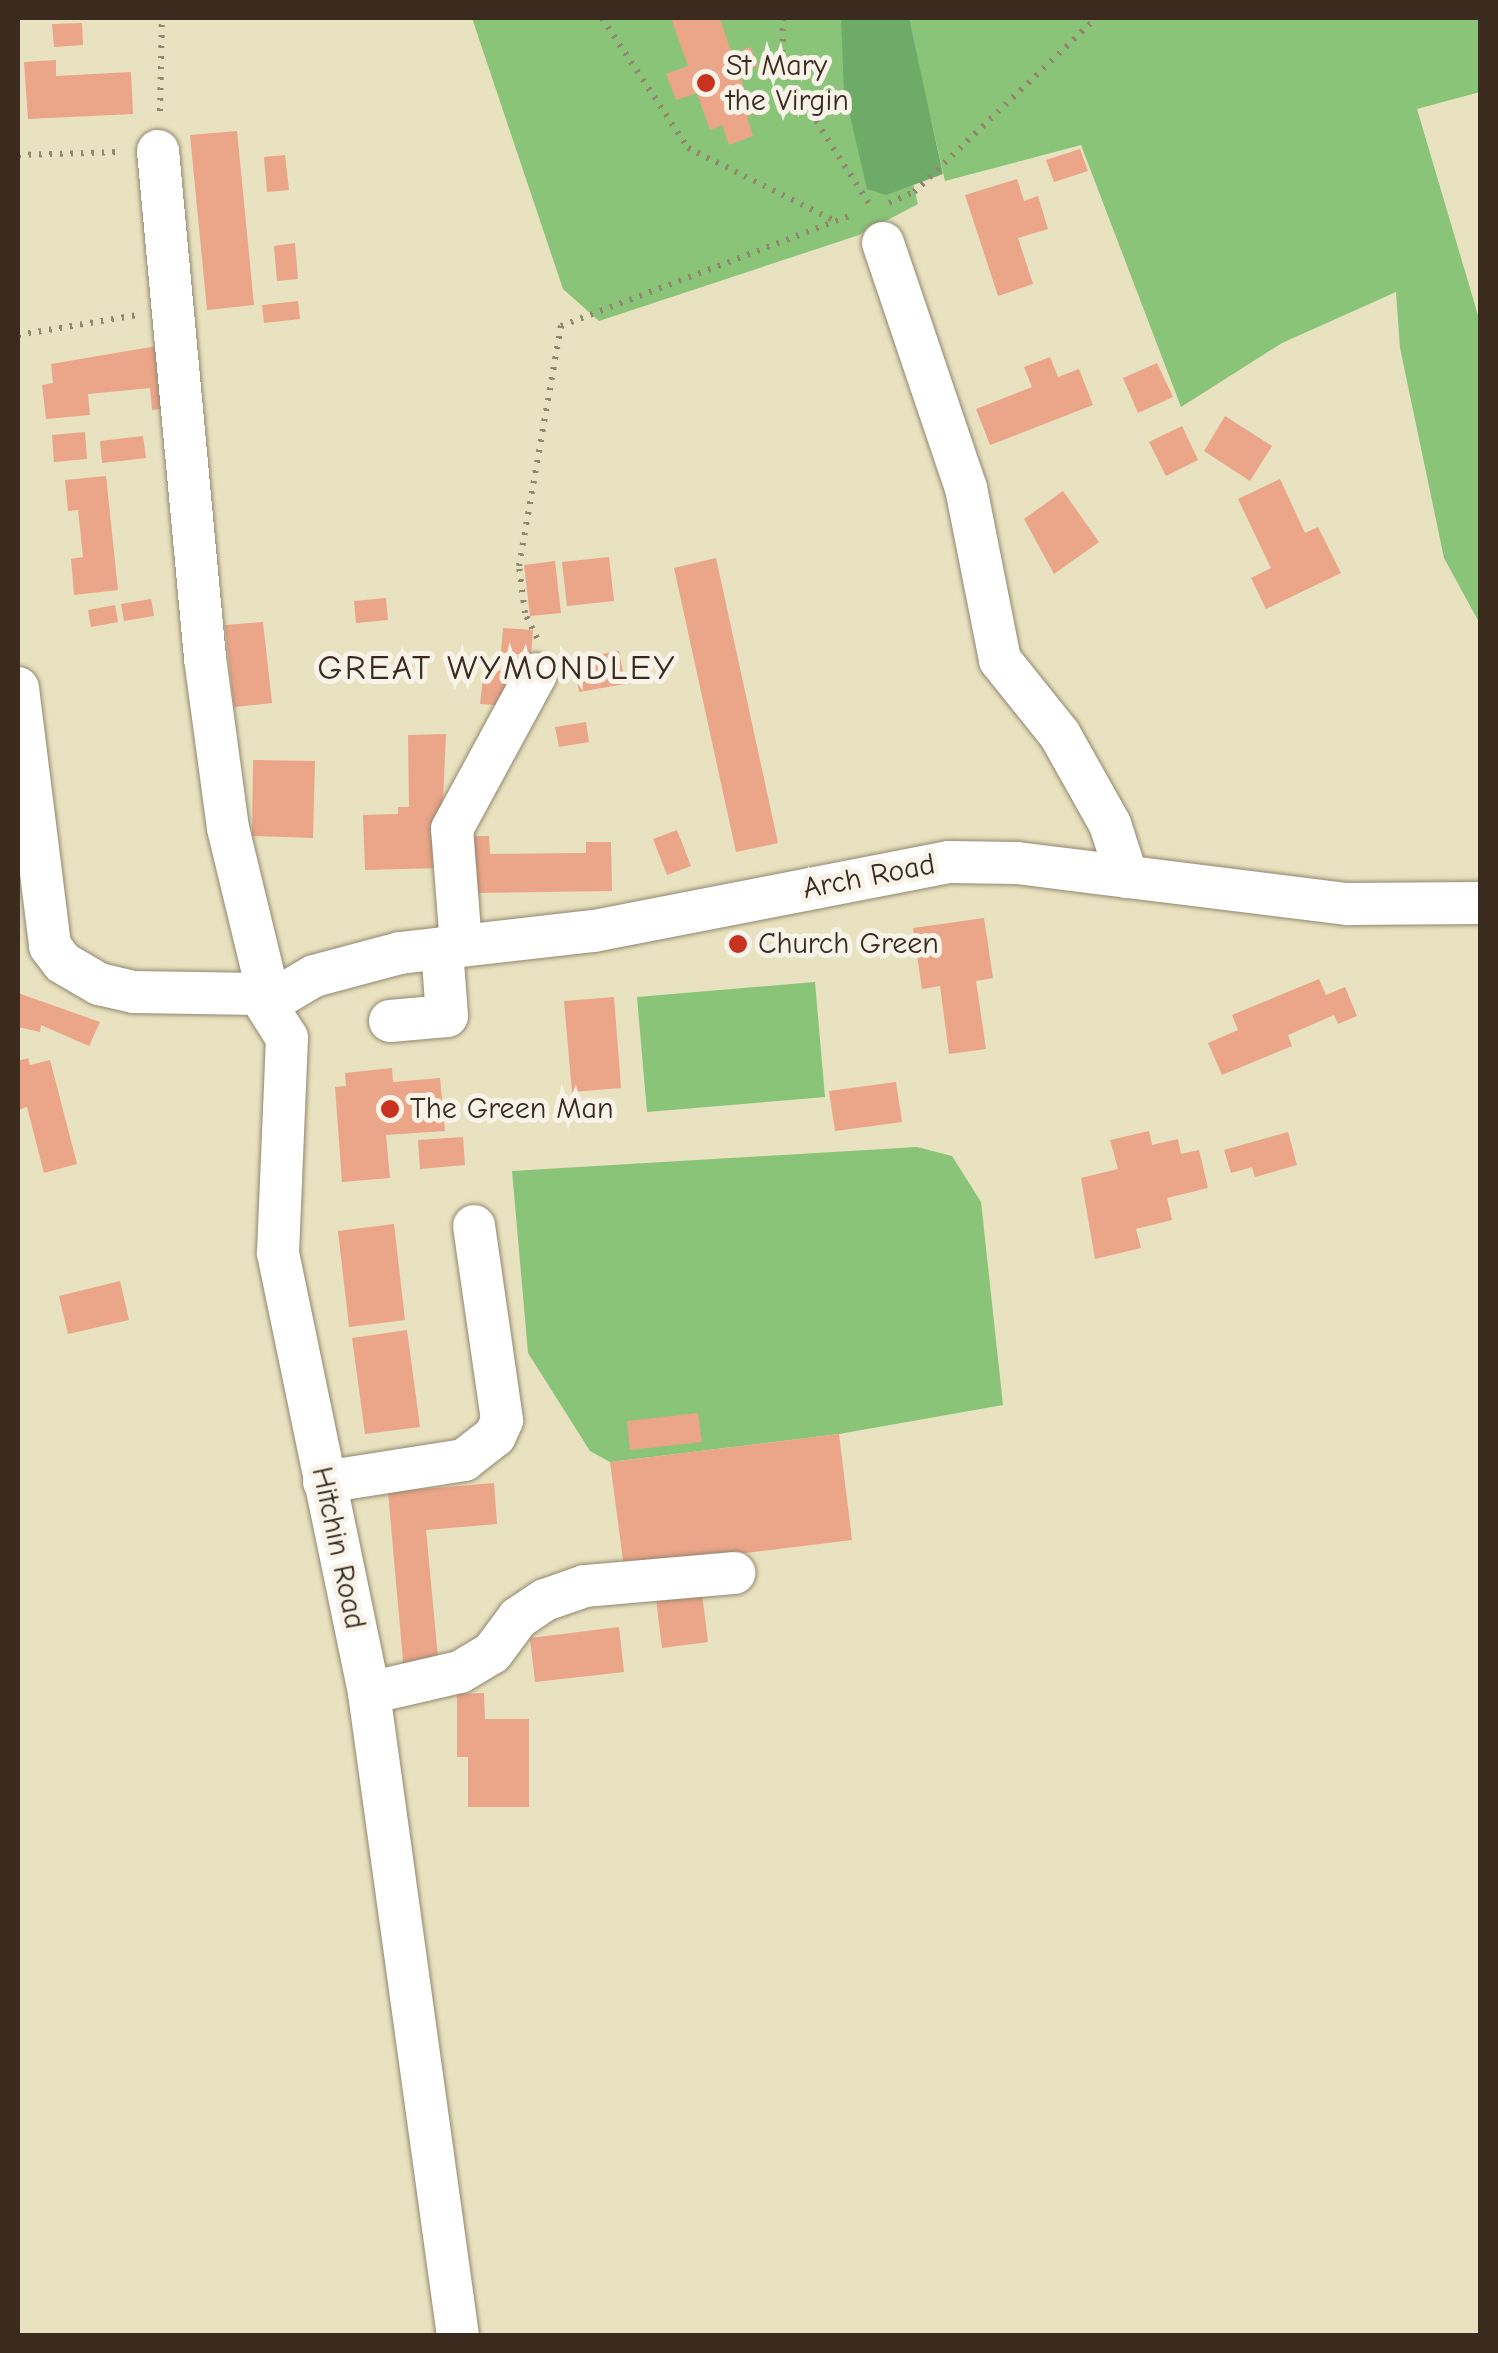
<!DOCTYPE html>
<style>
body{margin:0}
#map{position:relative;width:1498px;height:2353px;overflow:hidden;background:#e8e2c0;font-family:"Comic Neue",sans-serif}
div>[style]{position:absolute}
.green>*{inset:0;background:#89c478}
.forest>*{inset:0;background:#6eaa68}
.building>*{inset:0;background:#eba589}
.path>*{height:6px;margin-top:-3px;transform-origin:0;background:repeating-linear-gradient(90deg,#92866f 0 2.5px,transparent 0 10.5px)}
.roads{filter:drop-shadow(0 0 2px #92866f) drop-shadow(0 0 2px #92866f)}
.minor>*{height:42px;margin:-21px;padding:0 21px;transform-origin:21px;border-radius:21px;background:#fff}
.dots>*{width:28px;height:28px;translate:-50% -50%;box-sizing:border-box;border:5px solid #f7f3e8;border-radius:50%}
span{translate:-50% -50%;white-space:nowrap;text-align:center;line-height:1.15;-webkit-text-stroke:10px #f7f3e8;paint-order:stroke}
.poi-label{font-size:30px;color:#3b2a1e}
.left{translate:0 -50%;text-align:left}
.street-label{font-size:30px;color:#3b2a1e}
.quarter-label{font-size:35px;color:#3b2a1e;letter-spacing:2.5px}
.frame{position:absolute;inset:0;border:20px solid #3b2a1e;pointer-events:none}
</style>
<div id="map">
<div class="green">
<div style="clip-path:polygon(472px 18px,872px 18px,918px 204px,859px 235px,599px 321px,563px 289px)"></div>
<div style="clip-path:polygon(908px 18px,1480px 18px,1480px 92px,1417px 109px,1480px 322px,1480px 624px,1444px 558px,1400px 348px,1396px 292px,1282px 343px,1181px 407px,1081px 145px,945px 181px)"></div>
<div style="clip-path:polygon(815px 982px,825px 1097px,647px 1112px,637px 997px)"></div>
<div style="clip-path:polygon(917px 1147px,952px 1156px,981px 1202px,1003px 1405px,839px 1434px,610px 1462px,590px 1451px,528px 1353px,512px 1171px)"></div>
</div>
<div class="forest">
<div style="clip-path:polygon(841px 18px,909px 18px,943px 174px,886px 195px,867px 189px,844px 90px)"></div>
</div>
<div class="building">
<div style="clip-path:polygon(671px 18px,720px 18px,732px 54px,751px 47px,758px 66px,739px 73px,753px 114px,747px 117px,753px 136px,729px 145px,722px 125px,710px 130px,697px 93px,676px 100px,666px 74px,688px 66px)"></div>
<div style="clip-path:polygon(82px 23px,83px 45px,54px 47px,52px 24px)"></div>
<div style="clip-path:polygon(56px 60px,56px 76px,131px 72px,133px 114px,28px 119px,24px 62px)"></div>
<div style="clip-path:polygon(237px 131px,254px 305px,207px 310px,190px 135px)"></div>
<div style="clip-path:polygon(1080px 149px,1088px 171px,1054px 182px,1046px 160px)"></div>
<div style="clip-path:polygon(285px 155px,289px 190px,267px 192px,264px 157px)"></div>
<div style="clip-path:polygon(1017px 179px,1024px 201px,1038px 196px,1048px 229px,1018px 238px,1033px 284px,998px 296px,965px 195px)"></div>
<div style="clip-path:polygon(295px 243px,298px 279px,277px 281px,274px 246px)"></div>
<div style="clip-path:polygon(298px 301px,300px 319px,264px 323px,262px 305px)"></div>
<div style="clip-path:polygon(169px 344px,176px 407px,152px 410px,150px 388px,88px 394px,90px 415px,46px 419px,42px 385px,53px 383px,51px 364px)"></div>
<div style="clip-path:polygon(1050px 357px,1058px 377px,1079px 369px,1093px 405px,990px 445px,976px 409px,1032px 387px,1024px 367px)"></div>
<div style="clip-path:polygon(1157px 363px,1173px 397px,1138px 413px,1123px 378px)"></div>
<div style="clip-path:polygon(1225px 416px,1272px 446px,1250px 481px,1204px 451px)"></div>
<div style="clip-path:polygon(1182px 426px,1198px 460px,1166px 476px,1149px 442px)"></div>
<div style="clip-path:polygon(85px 432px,87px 459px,54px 462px,52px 435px)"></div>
<div style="clip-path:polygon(143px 436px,146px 458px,102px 463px,100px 441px)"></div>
<div style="clip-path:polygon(106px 476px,118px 590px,74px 595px,71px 559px,83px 557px,78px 510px,68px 511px,65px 480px)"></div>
<div style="clip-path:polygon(1280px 479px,1305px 533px,1318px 527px,1341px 573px,1266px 609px,1251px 578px,1271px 568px,1238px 499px)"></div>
<div style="clip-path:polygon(1063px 491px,1099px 542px,1054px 574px,1024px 519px)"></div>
<div style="clip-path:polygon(609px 557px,614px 601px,567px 606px,562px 562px)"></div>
<div style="clip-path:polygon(716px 558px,778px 843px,736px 852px,674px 568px)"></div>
<div style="clip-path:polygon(555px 561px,561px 613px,530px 616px,524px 565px)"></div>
<div style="clip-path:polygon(386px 598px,388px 620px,356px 623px,354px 601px)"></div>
<div style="clip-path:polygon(151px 599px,154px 616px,124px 621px,121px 604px)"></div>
<div style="clip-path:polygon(115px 605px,118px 622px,91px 627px,88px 610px)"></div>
<div style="clip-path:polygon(263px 622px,272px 703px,234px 707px,225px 625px)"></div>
<div style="clip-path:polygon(503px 628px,533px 630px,531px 655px,501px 653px)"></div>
<div style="clip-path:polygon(619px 651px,625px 684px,579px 692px,574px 659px)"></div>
<div style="clip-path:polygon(484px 669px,513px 672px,510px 706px,480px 704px)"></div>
<div style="clip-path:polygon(586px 722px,589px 742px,559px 747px,555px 727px)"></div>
<div style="clip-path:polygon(446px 734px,440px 868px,365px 870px,363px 815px,398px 814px,398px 807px,409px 807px,408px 735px)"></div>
<div style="clip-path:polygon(253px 760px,315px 761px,313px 838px,252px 836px)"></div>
<div style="clip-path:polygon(677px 830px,691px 866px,667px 875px,653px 839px)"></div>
<div style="clip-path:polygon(470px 836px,489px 836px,490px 854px,586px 853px,586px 842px,611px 842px,612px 891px,471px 893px)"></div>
<div style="clip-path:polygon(984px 918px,993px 978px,976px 981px,986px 1049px,949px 1054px,940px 986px,922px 989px,913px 928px)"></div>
<div style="clip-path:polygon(1319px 979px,1326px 995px,1345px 987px,1357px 1016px,1338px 1024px,1334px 1015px,1288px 1035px,1292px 1046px,1222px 1075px,1208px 1043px,1238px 1030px,1232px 1015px)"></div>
<div style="clip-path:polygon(18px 993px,100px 1022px,89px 1046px,41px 1025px,40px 1032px,18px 1027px)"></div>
<div style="clip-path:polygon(614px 997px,621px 1088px,572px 1092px,564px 1001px)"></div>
<div style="clip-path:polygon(28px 1058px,30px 1065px,50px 1060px,77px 1164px,44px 1173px,27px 1107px,18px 1110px,18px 1061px)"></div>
<div style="clip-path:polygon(392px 1068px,393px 1082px,440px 1078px,445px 1131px,386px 1135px,390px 1178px,342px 1182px,335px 1087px,346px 1086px,345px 1073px)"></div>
<div style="clip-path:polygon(896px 1082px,902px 1122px,835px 1131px,829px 1091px)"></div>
<div style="clip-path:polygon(1149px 1131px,1152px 1145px,1178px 1139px,1181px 1154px,1199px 1150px,1208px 1188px,1167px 1198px,1172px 1220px,1136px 1229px,1141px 1248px,1095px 1259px,1081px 1178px,1118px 1169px,1110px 1140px)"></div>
<div style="clip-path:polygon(1288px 1132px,1297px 1165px,1255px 1177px,1252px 1167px,1231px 1173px,1224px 1150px)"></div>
<div style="clip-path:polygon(463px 1137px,465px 1165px,420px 1169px,418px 1140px)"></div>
<div style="clip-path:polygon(394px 1224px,405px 1320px,349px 1327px,338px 1231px)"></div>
<div style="clip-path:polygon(120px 1281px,129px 1320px,68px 1334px,59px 1296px)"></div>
<div style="clip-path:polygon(407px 1330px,420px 1427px,365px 1434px,352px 1338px)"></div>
<div style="clip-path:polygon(698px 1413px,702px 1442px,630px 1450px,627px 1421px)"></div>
<div style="clip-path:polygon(839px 1434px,852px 1540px,624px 1568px,610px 1462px)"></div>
<div style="clip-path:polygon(494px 1483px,497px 1524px,426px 1530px,439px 1668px,404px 1672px,388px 1492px)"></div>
<div style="clip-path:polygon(701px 1585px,708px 1642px,662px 1648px,655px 1591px)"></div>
<div style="clip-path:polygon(619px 1627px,624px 1672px,535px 1682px,530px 1638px)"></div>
<div style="clip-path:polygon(484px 1693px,485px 1719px,529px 1719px,529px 1807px,468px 1807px,468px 1757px,457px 1757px,457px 1694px)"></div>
</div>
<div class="path">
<div style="left:602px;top:18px;width:156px;rotate:56.5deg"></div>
<div style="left:688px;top:148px;width:160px;rotate:26.4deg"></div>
<div style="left:783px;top:18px;width:50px;rotate:91.1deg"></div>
<div style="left:782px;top:68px;width:163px;rotate:57.3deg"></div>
<div style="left:160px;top:111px;width:93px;rotate:-88.8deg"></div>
<div style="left:18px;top:155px;width:102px;rotate:-1.7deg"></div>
<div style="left:889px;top:203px;width:27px;rotate:-24deg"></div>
<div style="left:914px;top:192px;width:252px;rotate:-43.7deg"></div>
<div style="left:18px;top:335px;width:121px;rotate:-9.5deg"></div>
<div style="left:537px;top:638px;width:28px;rotate:-116deg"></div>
<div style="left:525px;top:613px;width:47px;rotate:-97.3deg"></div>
<div style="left:519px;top:566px;width:244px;rotate:-80.1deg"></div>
<div style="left:561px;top:326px;width:314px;rotate:-20.9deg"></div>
</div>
<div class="roads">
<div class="minor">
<div style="left:158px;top:151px;width:509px;rotate:84.7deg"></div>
<div style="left:205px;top:658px;width:172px;rotate:82.3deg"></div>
<div style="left:228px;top:828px;width:179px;rotate:76.4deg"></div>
<div style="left:883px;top:243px;width:259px;rotate:71.3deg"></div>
<div style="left:966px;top:488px;width:175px;rotate:78.8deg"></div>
<div style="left:1000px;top:660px;width:96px;rotate:51.3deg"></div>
<div style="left:1060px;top:735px;width:102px;rotate:60.7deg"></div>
<div style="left:1110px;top:824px;width:56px;rotate:72.2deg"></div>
<div style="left:18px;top:688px;width:260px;rotate:82.9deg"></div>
<div style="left:50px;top:946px;width:21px;rotate:53deg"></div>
<div style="left:63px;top:963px;width:42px;rotate:30.3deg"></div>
<div style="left:99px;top:984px;width:36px;rotate:13deg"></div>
<div style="left:134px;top:992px;width:125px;rotate:0.9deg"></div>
<div style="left:259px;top:994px;width:52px;rotate:57.5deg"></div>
<div style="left:287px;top:1038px;width:215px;rotate:92.4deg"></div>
<div style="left:278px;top:1253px;width:449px;rotate:78.3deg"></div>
<div style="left:369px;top:1693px;width:649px;rotate:82.12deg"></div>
<div style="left:461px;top:945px;width:116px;rotate:-94.4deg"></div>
<div style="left:452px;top:829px;width:176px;rotate:-61.5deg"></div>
<div style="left:270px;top:1002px;width:51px;rotate:-30.6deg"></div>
<div style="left:314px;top:976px;width:89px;rotate:-15deg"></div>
<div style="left:400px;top:953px;width:195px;rotate:-6.5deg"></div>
<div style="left:594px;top:931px;width:362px;rotate:-11deg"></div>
<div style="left:949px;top:862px;width:68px;rotate:0.8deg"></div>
<div style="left:1017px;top:863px;width:334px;rotate:7.1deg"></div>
<div style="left:1348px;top:904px;width:132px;rotate:-0.4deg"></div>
<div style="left:390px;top:1021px;width:57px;rotate:-5deg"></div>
<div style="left:447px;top:1016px;width:68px;rotate:-94.2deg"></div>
<div style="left:324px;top:1482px;width:142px;rotate:-8.9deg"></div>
<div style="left:464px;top:1460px;width:39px;rotate:-38deg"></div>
<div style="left:495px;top:1436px;width:17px;rotate:-66deg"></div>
<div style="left:502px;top:1420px;width:196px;rotate:-98.2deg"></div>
<div style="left:369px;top:1693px;width:93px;rotate:-13deg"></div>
<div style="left:460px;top:1672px;width:37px;rotate:-31deg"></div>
<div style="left:492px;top:1653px;width:44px;rotate:-53.4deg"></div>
<div style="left:518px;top:1618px;width:32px;rotate:-34deg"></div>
<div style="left:545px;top:1600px;width:42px;rotate:-19.3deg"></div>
<div style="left:585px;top:1586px;width:150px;rotate:-5deg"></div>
</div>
</div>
<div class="dots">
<div style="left:706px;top:83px;background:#c8321e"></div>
<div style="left:738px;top:944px;background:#c8321e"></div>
<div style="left:390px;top:1109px;background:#c8321e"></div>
</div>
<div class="poi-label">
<span class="left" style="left:726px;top:83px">St Mary<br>the Virgin</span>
<span class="left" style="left:758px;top:944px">Church Green</span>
<span class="left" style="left:410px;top:1109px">The Green Man</span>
</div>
<div class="street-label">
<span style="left:869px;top:877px;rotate:-11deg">Arch Road</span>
<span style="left:338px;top:1548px;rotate:78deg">Hitchin Road</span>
</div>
<div class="quarter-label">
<span style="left:497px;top:668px">GREAT WYMONDLEY</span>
</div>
<div class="frame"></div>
</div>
